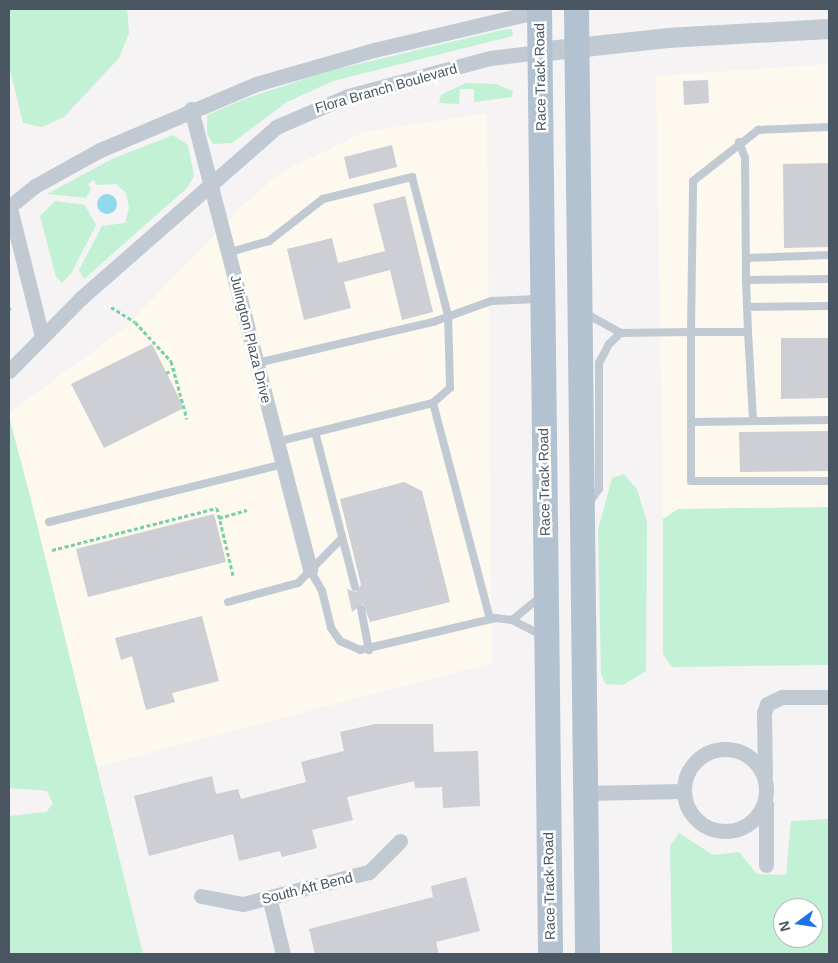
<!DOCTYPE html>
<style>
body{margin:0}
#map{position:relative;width:838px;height:963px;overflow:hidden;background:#f5f3f3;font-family:Arial,sans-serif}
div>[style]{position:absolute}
.commercial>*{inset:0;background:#fdf9ef}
.green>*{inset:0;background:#c3f1d5}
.water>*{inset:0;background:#90daee}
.round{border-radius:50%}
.building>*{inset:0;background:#cdcfd5}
.path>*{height:3px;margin-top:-1.5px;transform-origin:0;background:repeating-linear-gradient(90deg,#7ad0a6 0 4px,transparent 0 6.5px)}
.service>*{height:8px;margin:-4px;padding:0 4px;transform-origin:4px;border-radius:4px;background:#c1cad2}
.minor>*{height:15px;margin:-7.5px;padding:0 7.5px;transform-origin:7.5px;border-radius:7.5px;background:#c1cad2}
.minor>.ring{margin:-7.5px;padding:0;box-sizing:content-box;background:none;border:15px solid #c1cad2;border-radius:50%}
.tertiary>*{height:20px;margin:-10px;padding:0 10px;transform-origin:10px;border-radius:10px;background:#c1cad2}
.primary>*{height:25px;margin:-12.5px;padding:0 12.5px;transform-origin:12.5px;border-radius:12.5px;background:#b3c2d1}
span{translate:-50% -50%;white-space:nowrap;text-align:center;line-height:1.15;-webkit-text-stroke:5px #fff;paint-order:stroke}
.street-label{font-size:14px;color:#4a5661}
.frame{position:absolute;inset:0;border:10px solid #4a5661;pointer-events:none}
.north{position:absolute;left:773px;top:898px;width:50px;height:50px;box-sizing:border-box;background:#fff;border:1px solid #b7bbc0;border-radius:50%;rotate:256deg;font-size:14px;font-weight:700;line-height:20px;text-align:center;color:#4a5661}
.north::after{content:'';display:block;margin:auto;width:18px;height:22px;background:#1a73e8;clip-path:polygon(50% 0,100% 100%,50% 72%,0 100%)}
</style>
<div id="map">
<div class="commercial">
<div style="clip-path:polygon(829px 64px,829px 507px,678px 509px,663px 519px,656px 76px)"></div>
<div style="clip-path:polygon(487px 113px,492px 663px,95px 767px,9px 413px,124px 329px,244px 204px,282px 172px,364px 132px)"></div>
</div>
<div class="green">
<div style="clip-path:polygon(9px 9px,127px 9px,129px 33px,119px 58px,64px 117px,42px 127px,23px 123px,9px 66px)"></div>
<div style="clip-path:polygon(506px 29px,512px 29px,513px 36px,333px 81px,287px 102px,232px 143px,213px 144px,207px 134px,207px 115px,247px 98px,329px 71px)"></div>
<div style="clip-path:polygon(466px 83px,496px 84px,513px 91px,512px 97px,474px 102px,474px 89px,460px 89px,459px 104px,439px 103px,441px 95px)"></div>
<div style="clip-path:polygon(173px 135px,188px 145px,194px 176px,187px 188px,84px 279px,79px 270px,102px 226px,125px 223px,129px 208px,126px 193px,116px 184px,96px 185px,94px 180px,88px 184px,91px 189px,86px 198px,47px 194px,112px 159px)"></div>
<div style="clip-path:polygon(55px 201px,85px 205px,96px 225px,72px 272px,62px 283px,56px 277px,40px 216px)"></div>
<div style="clip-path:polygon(9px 417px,29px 492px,143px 954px,9px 954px,9px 816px,46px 812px,53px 804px,47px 791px,9px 788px)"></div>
<div style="clip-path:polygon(624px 474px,637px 489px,647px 522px,646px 671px,623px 685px,606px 684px,601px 675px,598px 530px,612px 478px)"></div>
<div style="clip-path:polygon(829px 507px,829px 665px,672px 667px,663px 654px,663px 519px,678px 509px)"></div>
<div style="clip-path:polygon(evenodd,829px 819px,829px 954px,672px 954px,670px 846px,679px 833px,713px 855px,739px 852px,757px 874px,786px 875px,791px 821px,829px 819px,783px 908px,813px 908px,813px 938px,783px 938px,783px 908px)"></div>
</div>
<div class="water">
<div class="round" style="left:97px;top:194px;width:20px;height:20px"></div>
</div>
<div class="building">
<div style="clip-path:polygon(708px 80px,709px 103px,684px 105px,683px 81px)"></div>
<div style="clip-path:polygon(392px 145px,397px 167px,349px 179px,344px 157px)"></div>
<div style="clip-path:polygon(829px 163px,829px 247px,784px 248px,783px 164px)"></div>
<div style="clip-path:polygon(405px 196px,433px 312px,402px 320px,390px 270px,344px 282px,351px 308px,304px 320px,287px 249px,332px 238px,338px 263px,385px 251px,373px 204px)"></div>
<div style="clip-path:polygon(781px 338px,829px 338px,829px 398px,781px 399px)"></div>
<div style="clip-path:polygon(152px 344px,184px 408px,104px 448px,71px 384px)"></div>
<div style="clip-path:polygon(829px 431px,829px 471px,740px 472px,739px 432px)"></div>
<div style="clip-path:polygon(404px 482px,422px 491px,450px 602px,370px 622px,363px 604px,352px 612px,347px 589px,356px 592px,361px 585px,340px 499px)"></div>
<div style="clip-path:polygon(214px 514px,226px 562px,88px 597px,76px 549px)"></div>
<div style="clip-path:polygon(202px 616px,219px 681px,172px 693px,175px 702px,146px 710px,132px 656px,121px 660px,115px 638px)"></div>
<div style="clip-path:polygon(375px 724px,433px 724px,434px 752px,478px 751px,480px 806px,443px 808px,442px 787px,415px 788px,414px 781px,347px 797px,353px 820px,312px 830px,317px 848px,282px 857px,280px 851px,239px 861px,233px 834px,149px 856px,134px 796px,212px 776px,216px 794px,238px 789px,241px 799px,306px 782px,301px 762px,344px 751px,340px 732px)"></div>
<div style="clip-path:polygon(466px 877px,480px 931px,436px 942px,439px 954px,315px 954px,309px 929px,433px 897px,431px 886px)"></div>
</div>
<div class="path">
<div style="left:111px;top:307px;width:28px;rotate:32deg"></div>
<div style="left:135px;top:322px;width:53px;rotate:47.3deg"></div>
<div style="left:171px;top:361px;width:60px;rotate:74.6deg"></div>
<div style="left:9px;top:309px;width:2px;rotate:-27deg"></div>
<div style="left:166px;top:373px;width:10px;rotate:-24deg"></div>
<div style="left:219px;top:518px;width:29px;rotate:-16deg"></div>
<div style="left:52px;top:550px;width:170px;rotate:-14.3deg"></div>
<div style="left:217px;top:508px;width:69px;rotate:76.6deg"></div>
</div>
<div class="service">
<div style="left:739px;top:142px;width:17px;rotate:69deg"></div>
<div style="left:745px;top:158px;width:122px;rotate:89.5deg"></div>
<div style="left:230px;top:252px;width:41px;rotate:-15.8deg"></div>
<div style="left:269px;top:241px;width:68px;rotate:-37.9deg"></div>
<div style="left:323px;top:199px;width:92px;rotate:-13.9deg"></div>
<div style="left:412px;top:177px;width:143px;rotate:75.4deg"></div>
<div style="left:448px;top:315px;width:73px;rotate:88.4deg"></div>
<div style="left:450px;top:388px;width:23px;rotate:139deg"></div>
<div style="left:433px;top:403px;width:161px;rotate:166deg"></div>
<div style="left:746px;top:258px;width:83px;rotate:-2.1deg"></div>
<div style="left:829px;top:279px;width:83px;rotate:179.3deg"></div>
<div style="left:746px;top:280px;width:52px;rotate:87.8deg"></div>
<div style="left:748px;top:332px;width:57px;rotate:180deg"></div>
<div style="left:691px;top:332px;width:149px;rotate:90deg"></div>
<div style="left:691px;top:481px;width:138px"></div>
<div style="left:747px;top:307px;width:82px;rotate:-0.7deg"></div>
<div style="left:585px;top:313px;width:41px;rotate:29.1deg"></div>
<div style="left:621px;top:333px;width:70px;rotate:-0.8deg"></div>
<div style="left:691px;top:332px;width:151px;rotate:-89.2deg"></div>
<div style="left:693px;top:181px;width:83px;rotate:-38.1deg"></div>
<div style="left:758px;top:130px;width:71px;rotate:-2.4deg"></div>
<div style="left:748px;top:332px;width:88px;rotate:86.7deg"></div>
<div style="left:257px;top:363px;width:181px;rotate:-13.1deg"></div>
<div style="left:433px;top:322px;width:62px;rotate:-19.9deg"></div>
<div style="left:491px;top:301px;width:48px;rotate:-2.4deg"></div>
<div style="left:433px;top:403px;width:222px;rotate:75.2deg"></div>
<div style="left:691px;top:422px;width:138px;rotate:-0.8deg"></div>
<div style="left:315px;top:432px;width:160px;rotate:75.5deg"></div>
<div style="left:587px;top:506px;width:21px;rotate:-55deg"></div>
<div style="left:599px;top:489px;width:126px;rotate:-90deg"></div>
<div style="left:599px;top:363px;width:21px;rotate:-62deg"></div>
<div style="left:609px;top:344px;width:16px;rotate:-43deg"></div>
<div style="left:49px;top:522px;width:241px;rotate:-13.9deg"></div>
<div style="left:310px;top:570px;width:24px;rotate:60deg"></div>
<div style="left:322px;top:591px;width:38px;rotate:76deg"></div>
<div style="left:331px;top:628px;width:16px;rotate:55deg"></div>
<div style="left:340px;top:641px;width:22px;rotate:24deg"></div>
<div style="left:360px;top:650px;width:139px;rotate:-13.3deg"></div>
<div style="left:495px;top:618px;width:17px;rotate:7deg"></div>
<div style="left:512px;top:620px;width:35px;rotate:27deg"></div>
<div style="left:228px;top:602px;width:73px;rotate:-15.2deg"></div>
<div style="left:298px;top:583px;width:63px;rotate:-45.6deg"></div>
<div style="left:361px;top:609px;width:42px;rotate:79deg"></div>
<div style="left:512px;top:620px;width:36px;rotate:-39deg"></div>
</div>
<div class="minor">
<div style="left:191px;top:109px;width:476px;rotate:75.5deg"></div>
<div style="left:9px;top:204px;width:136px;rotate:76deg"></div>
<div style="left:9px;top:207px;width:33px;rotate:-39deg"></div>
<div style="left:35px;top:186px;width:74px;rotate:-29deg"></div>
<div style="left:100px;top:150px;width:169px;rotate:-22.9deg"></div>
<div style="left:256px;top:84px;width:123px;rotate:-16.1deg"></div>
<div style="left:374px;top:50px;width:170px;rotate:-13.3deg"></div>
<div style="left:9px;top:371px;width:103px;rotate:-45.4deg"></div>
<div style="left:81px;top:298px;width:259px;rotate:-41.2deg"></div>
<div style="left:276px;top:127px;width:78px;rotate:-23.3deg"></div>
<div style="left:348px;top:96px;width:147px;rotate:-15deg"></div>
<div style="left:490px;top:58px;width:49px;rotate:-7deg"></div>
<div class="ring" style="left:684px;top:749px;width:67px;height:67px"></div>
<div style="left:765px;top:776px;width:63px;rotate:-90.9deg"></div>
<div style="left:764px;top:713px;width:9px;rotate:-72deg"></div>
<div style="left:767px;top:704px;width:17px;rotate:-25deg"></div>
<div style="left:782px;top:697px;width:47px"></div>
<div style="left:585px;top:793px;width:97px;rotate:-1.2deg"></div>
<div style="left:766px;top:804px;width:61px;rotate:90deg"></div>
<div style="left:201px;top:896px;width:43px;rotate:10.8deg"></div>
<div style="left:243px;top:904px;width:130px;rotate:-14.3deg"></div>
<div style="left:369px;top:872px;width:44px;rotate:-45deg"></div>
<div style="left:269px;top:897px;width:59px;rotate:76.2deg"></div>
</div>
<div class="tertiary">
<div style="left:539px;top:52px;width:129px;rotate:-6.2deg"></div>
<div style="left:667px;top:38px;width:162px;rotate:-3.2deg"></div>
</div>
<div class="primary">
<div style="left:539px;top:9px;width:945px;rotate:89.33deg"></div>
<div style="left:576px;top:9px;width:945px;rotate:89.33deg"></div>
</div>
<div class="street-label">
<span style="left:540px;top:77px;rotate:-91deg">Race Track Road</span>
<span style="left:386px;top:88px;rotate:-16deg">Flora Branch Boulevard</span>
<span style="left:251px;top:339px;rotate:76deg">Julington Plaza Drive</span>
<span style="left:544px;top:482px;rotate:-91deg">Race Track Road</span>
<span style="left:549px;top:886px;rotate:-91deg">Race Track Road</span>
<span style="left:307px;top:888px;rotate:-14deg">South Aft Bend</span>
</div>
<div class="frame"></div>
<div class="north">N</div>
</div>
